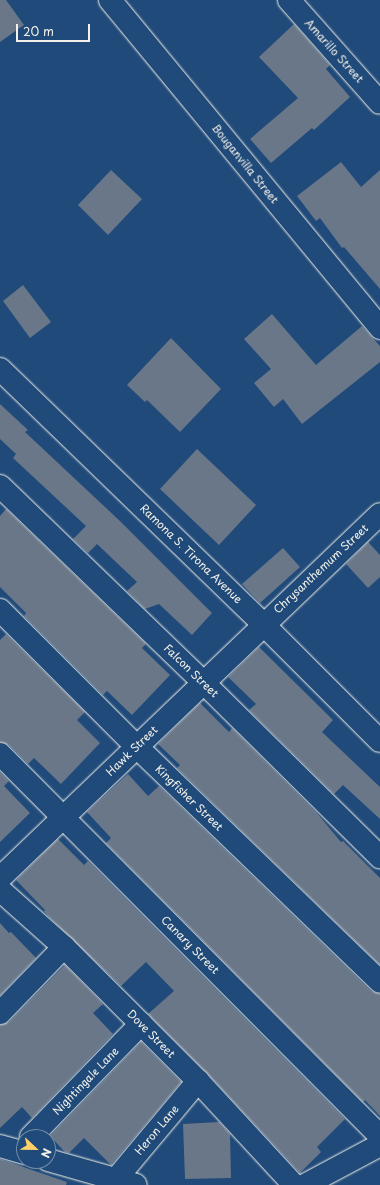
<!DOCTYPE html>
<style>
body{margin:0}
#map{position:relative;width:380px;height:1185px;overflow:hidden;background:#1f4a7a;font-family:"Playpen Sans",sans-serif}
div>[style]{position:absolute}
.building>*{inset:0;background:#6a7789}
.roads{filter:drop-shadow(0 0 1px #f4f1e8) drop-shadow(0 0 1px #f4f1e8)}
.minor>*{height:22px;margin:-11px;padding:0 11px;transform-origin:11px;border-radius:11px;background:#1f4a7a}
.tertiary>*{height:22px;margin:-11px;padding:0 11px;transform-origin:11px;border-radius:11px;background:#1f4a7a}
span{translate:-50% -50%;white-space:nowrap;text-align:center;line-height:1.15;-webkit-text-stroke:3px #1f4a7a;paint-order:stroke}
.street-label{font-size:11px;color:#f4f1e8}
.north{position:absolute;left:16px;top:1129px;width:40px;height:40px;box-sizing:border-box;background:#1f4a7a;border:1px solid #748da6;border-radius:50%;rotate:112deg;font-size:11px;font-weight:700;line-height:16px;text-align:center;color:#f4f1e8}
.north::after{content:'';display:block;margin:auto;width:14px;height:18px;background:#ffd166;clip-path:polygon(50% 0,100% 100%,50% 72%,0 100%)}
.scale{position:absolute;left:16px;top:24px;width:74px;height:18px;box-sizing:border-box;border:2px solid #f4f1e8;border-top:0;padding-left:5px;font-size:12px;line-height:14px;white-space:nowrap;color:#f4f1e8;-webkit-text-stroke:3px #1f4a7a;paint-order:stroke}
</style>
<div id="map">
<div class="building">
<div style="clip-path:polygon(0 0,6px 0,24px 25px,0 42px)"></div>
<div style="clip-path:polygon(294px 24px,330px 65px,326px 69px,350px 97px,314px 130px,312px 128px,271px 163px,250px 139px,298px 98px,259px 57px)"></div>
<div style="clip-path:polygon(341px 162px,361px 187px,380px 170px,380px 289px,344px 247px,342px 248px,320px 218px,316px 221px,297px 196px)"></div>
<div style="clip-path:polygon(111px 170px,142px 199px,108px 235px,78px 205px)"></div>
<div style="clip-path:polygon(23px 285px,51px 322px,30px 338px,3px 301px)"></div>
<div style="clip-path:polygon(272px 314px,316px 365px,362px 326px,380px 346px,380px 362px,302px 424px,283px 399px,274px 407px,254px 383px,271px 369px,244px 339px)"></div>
<div style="clip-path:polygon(171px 338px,221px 389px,180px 432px,147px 400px,145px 402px,127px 385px)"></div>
<div style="clip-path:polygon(0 404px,28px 430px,25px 432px,121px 522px,212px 613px,192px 635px,159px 604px,145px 609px,127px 591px,137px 582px,97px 544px,88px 553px,73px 539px,86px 526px,13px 458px,16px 454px,0 439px)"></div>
<div style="clip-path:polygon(197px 449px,256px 505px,219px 545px,160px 489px)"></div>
<div style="clip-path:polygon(6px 509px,146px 644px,142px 648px,170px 675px,132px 715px,107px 691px,103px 695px,24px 616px,26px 613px,0 587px,0 516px)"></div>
<div style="clip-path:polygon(368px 542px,380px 555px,380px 577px,368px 588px,346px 564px)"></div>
<div style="clip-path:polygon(283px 548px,300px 567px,260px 603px,242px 584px)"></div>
<div style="clip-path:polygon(6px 634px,85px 712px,77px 720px,100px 743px,61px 784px,34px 758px,28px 764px,9px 745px,0 742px,0 640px)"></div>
<div style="clip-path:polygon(259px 647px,333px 720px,322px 732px,380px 787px,380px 819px,343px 785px,334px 794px,249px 710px,256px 704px,228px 677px)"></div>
<div style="clip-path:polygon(200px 703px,229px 732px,232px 728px,316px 812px,341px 842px,343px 841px,380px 878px,380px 965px,177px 768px,180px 765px,158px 744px)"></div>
<div style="clip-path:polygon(0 772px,9px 781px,4px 786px,30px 813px,0 842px)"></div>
<div style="clip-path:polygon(128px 774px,148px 796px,159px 786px,371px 991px,380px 994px,380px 1116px,365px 1100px,363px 1102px,106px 843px,111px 838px,87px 812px)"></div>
<div style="clip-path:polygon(58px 839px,84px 865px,88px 861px,345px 1119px,317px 1147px,321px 1152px,300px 1173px,207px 1073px,148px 1014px,174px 991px,146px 962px,121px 986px,49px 917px,44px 911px,45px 910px,16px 880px)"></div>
<div style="clip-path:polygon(0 923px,9px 933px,11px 932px,36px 958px,0 995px)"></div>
<div style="clip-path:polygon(65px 965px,103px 1004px,93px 1013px,113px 1034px,32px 1118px,22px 1107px,0 1128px,0 1025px,9px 1022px)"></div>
<div style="clip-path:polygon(141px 1042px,181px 1082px,111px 1165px,84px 1138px,69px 1153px,65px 1152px,50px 1136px)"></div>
<div style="clip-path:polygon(219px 1122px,230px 1134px,231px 1178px,185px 1179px,183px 1124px)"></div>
<div style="clip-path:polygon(0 1159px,67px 1182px,66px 1185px,0 1185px)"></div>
</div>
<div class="roads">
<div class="minor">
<div style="left:110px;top:0;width:425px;rotate:50.5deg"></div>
<div style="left:289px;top:0;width:137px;rotate:48.5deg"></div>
<div style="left:0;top:486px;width:282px;rotate:44deg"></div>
<div style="left:203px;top:682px;width:249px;rotate:44.7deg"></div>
<div style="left:0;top:610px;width:194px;rotate:45deg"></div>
<div style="left:137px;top:747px;width:338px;rotate:44deg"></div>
<div style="left:0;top:754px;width:539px;rotate:45.15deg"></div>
<div style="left:0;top:878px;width:526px;rotate:-43.77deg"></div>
<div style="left:0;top:890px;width:86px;rotate:41.7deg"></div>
<div style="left:64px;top:947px;width:190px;rotate:45deg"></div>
<div style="left:198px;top:1081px;width:142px;rotate:47.3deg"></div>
<div style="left:0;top:1013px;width:92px;rotate:-45.9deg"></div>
<div style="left:31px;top:1137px;width:158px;rotate:-45.8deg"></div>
<div style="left:0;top:1146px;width:25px;rotate:16deg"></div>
<div style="left:48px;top:1160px;width:91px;rotate:15.9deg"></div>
<div style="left:116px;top:1179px;width:128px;rotate:-50.1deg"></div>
<div style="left:305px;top:1185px;width:85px;rotate:-28.1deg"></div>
</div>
<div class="tertiary">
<div style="left:0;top:369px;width:366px;rotate:44.1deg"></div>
<div style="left:263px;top:624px;width:165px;rotate:45deg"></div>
</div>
</div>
<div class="street-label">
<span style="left:334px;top:51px;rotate:48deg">Amarillo Street</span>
<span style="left:245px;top:164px;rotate:51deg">Bouganvilla Street</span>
<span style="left:191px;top:554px;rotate:44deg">Ramona S. Tirona Avenue</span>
<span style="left:321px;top:569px;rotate:-43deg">Chrysanthemum Street</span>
<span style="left:191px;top:671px;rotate:44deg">Falcon Street</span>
<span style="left:132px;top:751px;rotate:-44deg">Hawk Street</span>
<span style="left:189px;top:798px;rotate:44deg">Kingfisher Street</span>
<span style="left:190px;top:945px;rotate:45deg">Canary Street</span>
<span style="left:151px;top:1034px;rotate:45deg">Dove Street</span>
<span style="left:86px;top:1081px;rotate:-46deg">Nightingale Lane</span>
<span style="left:157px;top:1130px;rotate:-50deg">Heron Lane</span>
</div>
<div class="north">N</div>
<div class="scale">20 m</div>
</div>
